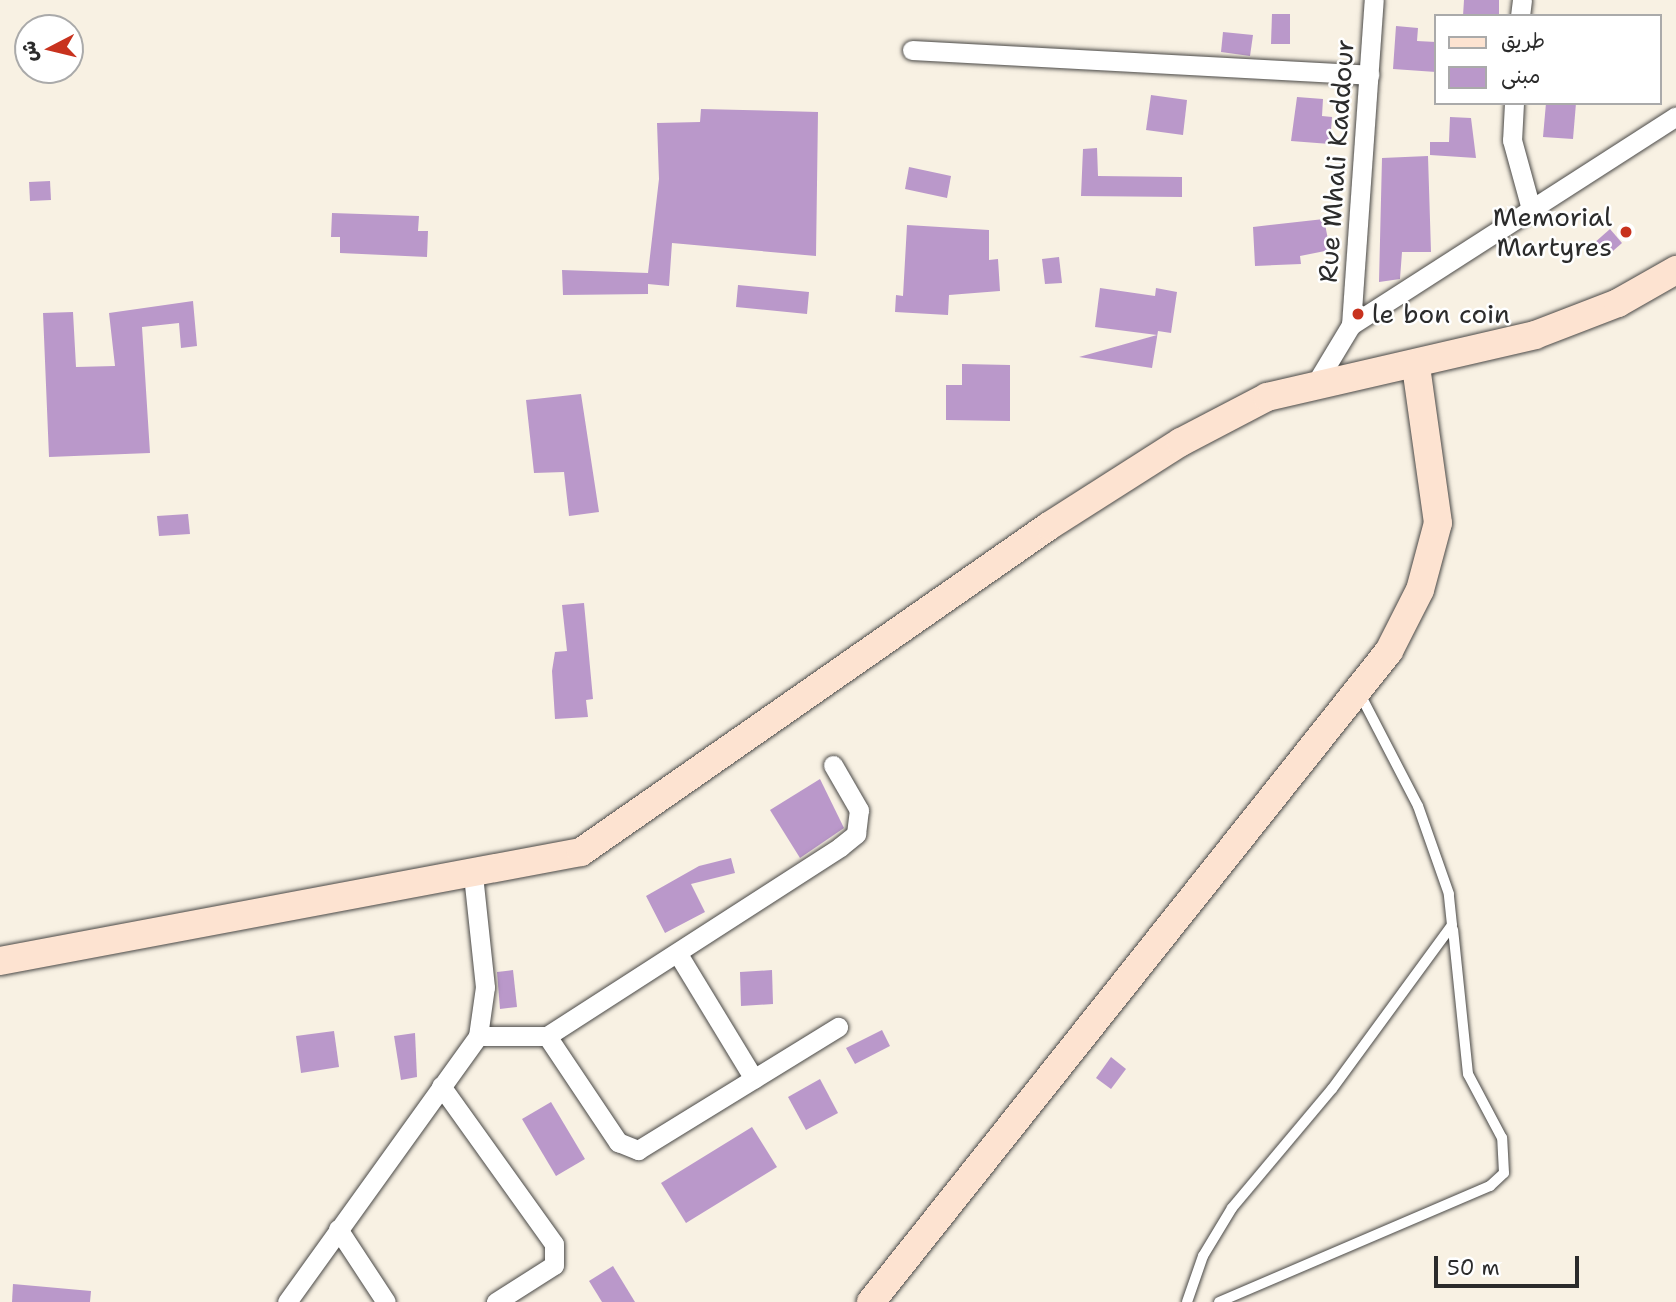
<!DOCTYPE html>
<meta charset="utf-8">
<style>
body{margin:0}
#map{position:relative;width:1676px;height:1302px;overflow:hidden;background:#f8f1e3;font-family:"Shantell Sans","Playpen Sans Arabic",sans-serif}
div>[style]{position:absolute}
.building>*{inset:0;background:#ba98ca}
.roads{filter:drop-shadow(0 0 2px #4a4947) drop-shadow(0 0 2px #4a4947)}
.service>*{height:10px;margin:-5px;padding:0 5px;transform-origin:5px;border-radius:5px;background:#fff}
.minor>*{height:19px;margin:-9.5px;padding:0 9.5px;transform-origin:9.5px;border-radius:9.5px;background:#fff}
.secondary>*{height:28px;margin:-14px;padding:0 14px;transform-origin:14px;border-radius:14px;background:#fde3d1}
.dots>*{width:19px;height:19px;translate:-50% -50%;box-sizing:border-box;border:4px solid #fff;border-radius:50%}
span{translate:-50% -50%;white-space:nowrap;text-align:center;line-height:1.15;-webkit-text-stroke:5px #fff;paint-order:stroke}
.street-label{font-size:26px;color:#2b2b2b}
.poi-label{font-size:26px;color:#2b2b2b}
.right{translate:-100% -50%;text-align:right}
.left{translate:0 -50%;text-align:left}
.legend{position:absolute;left:1434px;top:14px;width:228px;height:91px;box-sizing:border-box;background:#fff;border:2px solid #aaa;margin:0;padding:9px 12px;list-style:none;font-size:21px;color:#2b2b2b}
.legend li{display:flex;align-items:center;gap:14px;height:35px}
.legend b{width:35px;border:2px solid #aaa}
.north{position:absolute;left:14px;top:14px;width:70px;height:70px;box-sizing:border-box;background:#fff;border:2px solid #aaa;border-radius:50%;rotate:263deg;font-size:19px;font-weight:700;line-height:28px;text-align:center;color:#2b2b2b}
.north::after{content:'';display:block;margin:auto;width:24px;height:32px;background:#c8321e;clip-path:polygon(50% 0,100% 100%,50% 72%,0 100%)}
.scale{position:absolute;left:1434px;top:1256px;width:145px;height:32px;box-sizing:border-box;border:4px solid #2b2b2b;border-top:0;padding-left:9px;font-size:21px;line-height:24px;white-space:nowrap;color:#2b2b2b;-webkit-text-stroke:5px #fff;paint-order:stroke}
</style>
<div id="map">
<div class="building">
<div style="clip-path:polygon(1464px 0,1499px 0,1499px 16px,1463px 16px)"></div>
<div style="clip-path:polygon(1272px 14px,1290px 14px,1290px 44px,1271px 44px)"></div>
<div style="clip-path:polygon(1396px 26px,1418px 28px,1417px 41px,1436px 42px,1436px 72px,1393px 69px)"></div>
<div style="clip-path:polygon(1223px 32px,1253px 35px,1250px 56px,1221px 52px)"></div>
<div style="clip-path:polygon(1151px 95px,1187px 100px,1183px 135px,1146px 130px)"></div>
<div style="clip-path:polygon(1297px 97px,1323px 99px,1322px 116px,1332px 117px,1330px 144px,1291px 141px)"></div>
<div style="clip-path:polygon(1546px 103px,1576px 103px,1573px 139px,1543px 137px)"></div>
<div style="clip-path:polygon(701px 109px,818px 112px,816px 256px,672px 243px,669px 286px,648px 284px,648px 294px,563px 295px,562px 270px,648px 273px,659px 179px,657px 123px,700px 122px)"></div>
<div style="clip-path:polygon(1450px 117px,1471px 118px,1476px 158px,1430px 155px,1430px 142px,1449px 142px)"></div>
<div style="clip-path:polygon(1097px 148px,1098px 176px,1182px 177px,1182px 197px,1081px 196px,1083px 149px)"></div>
<div style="clip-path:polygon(1428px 156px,1431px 252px,1402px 252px,1400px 279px,1379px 282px,1382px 158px)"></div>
<div style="clip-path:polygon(909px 167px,951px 176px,947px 198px,905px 189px)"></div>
<div style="clip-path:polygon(50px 181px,51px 200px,30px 201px,29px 182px)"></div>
<div style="clip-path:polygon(332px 213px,419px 216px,418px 231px,428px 231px,427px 257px,340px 253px,340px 237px,331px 237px)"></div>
<div style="clip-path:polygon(1324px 219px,1330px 250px,1300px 256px,1301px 264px,1255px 266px,1253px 227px)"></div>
<div style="clip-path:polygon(907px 225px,989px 230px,989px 260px,998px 259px,1000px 291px,949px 295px,948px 315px,895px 312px,896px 295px,903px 296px)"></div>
<div style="clip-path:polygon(1610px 229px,1622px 243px,1605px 258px,1593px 244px)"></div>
<div style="clip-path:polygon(1059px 257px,1062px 283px,1045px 284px,1042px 259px)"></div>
<div style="clip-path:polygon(738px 285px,809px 292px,807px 314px,736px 307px)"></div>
<div style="clip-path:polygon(1100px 288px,1155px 296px,1156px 288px,1177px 292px,1171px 333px,1158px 331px,1152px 368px,1079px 357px,1157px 335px,1095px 327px)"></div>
<div style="clip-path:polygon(193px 301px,197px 346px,181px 348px,179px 323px,142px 327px,150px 453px,49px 457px,43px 313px,73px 312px,76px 367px,115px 366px,109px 313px)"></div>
<div style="clip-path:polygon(962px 364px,1010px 365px,1010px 421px,946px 420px,946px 385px,962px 385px)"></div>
<div style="clip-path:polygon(581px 394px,599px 512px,569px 516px,564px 472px,534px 473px,526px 400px)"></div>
<div style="clip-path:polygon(188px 514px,190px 534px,159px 536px,157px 516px)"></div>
<div style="clip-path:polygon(584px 603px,593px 699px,586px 700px,588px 717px,555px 719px,552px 671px,555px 652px,567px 651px,562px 605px)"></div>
<div style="clip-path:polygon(820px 779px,844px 828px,800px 858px,770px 810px)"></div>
<div style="clip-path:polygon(731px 858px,735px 873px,691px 884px,705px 912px,665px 933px,646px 896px,699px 866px)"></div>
<div style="clip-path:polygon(513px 970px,517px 1007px,500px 1009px,497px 972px)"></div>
<div style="clip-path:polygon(772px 970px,773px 1004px,741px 1006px,740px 972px)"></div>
<div style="clip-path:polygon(882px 1030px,890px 1046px,855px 1064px,846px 1048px)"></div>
<div style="clip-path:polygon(334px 1031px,339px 1067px,301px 1073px,296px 1036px)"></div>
<div style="clip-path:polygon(415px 1033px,417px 1077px,401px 1080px,394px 1036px)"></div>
<div style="clip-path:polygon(1111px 1057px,1126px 1069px,1111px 1089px,1096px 1078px)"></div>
<div style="clip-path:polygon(820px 1079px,838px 1113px,806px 1130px,788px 1097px)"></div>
<div style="clip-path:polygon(551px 1102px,585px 1159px,556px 1176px,522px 1119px)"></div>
<div style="clip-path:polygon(752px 1127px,777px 1167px,686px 1223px,661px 1183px)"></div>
<div style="clip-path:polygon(613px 1266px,635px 1302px,602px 1302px,589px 1281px)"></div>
<div style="clip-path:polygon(13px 1284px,91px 1291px,90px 1302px,12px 1302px)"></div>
</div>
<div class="roads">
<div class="service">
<div style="left:1187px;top:1302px;width:49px;rotate:-70.8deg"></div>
<div style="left:1203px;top:1256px;width:56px;rotate:-58.9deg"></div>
<div style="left:1232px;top:1208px;width:155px;rotate:-50deg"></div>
<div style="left:1332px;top:1089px;width:203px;rotate:-53.8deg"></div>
<div style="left:1452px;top:925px;width:31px;rotate:-96deg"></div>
<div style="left:1449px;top:894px;width:93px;rotate:-109.4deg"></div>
<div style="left:1418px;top:806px;width:128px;rotate:-117.4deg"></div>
<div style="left:1219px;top:1302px;width:295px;rotate:-23.2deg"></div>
<div style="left:1490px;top:1186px;width:19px;rotate:-43deg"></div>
<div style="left:1504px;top:1173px;width:35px;rotate:-93deg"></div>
<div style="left:1502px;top:1138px;width:72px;rotate:-118deg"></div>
<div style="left:1468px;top:1074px;width:145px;rotate:-95.9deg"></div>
</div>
<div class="minor">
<div style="left:1520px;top:16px;width:16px;rotate:-83deg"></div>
<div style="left:912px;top:50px;width:458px;rotate:3.1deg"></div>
<div style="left:1514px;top:103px;width:37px;rotate:93deg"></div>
<div style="left:1512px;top:140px;width:72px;rotate:74.6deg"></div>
<div style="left:1351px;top:325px;width:326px;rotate:-86deg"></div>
<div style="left:1313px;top:388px;width:74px;rotate:-58.9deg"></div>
<div style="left:1351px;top:325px;width:386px;rotate:-32.7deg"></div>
<div style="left:678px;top:954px;width:146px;rotate:58.7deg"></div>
<div style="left:478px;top:1036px;width:69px"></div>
<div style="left:547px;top:1036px;width:349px;rotate:-32.8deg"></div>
<div style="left:840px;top:847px;width:21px;rotate:-39deg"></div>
<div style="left:856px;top:834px;width:24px;rotate:-83deg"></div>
<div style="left:859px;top:810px;width:52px;rotate:-120deg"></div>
<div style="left:547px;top:1036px;width:128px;rotate:56.2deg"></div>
<div style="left:618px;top:1142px;width:22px;rotate:22deg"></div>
<div style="left:638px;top:1150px;width:235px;rotate:-31.6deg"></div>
<div style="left:441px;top:1086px;width:194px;rotate:54.4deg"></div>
<div style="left:554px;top:1244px;width:21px;rotate:90deg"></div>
<div style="left:554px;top:1265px;width:69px;rotate:147.5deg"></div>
<div style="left:338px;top:1229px;width:87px;rotate:56.7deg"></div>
<div style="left:287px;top:1302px;width:327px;rotate:-54.3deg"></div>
<div style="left:478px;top:1036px;width:49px;rotate:-81.9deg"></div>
<div style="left:485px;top:987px;width:113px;rotate:-96.1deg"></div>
</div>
<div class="secondary">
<div style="left:0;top:961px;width:591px;rotate:-10.63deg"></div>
<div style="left:581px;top:852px;width:570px;rotate:-34.86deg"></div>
<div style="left:1049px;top:526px;width:156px;rotate:-32.5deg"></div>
<div style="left:1181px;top:442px;width:97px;rotate:-27.6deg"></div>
<div style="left:1267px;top:397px;width:275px;rotate:-13deg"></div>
<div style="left:1535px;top:335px;width:89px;rotate:-21.1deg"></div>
<div style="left:1618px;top:303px;width:67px;rotate:-29.6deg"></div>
<div style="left:871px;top:1302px;width:832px;rotate:-51.49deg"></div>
<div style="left:1389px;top:651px;width:68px;rotate:-63.1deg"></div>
<div style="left:1420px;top:590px;width:69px;rotate:-75deg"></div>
<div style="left:1438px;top:523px;width:158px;rotate:-98deg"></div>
</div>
</div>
<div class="dots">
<div style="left:1626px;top:232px;background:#c8321e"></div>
<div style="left:1358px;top:314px;background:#c8321e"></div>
</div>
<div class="street-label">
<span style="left:1336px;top:161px;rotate:-86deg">Rue Mhali Kaddour</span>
</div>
<div class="poi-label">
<span class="right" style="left:1612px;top:232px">Memorial<br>Martyres</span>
<span class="left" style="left:1372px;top:314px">le bon coin</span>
</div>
<ul class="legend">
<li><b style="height:9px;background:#fde3d1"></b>طريق</li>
<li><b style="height:19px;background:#ba98ca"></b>مبنى</li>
</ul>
<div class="north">ش</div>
<div class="scale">50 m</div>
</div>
